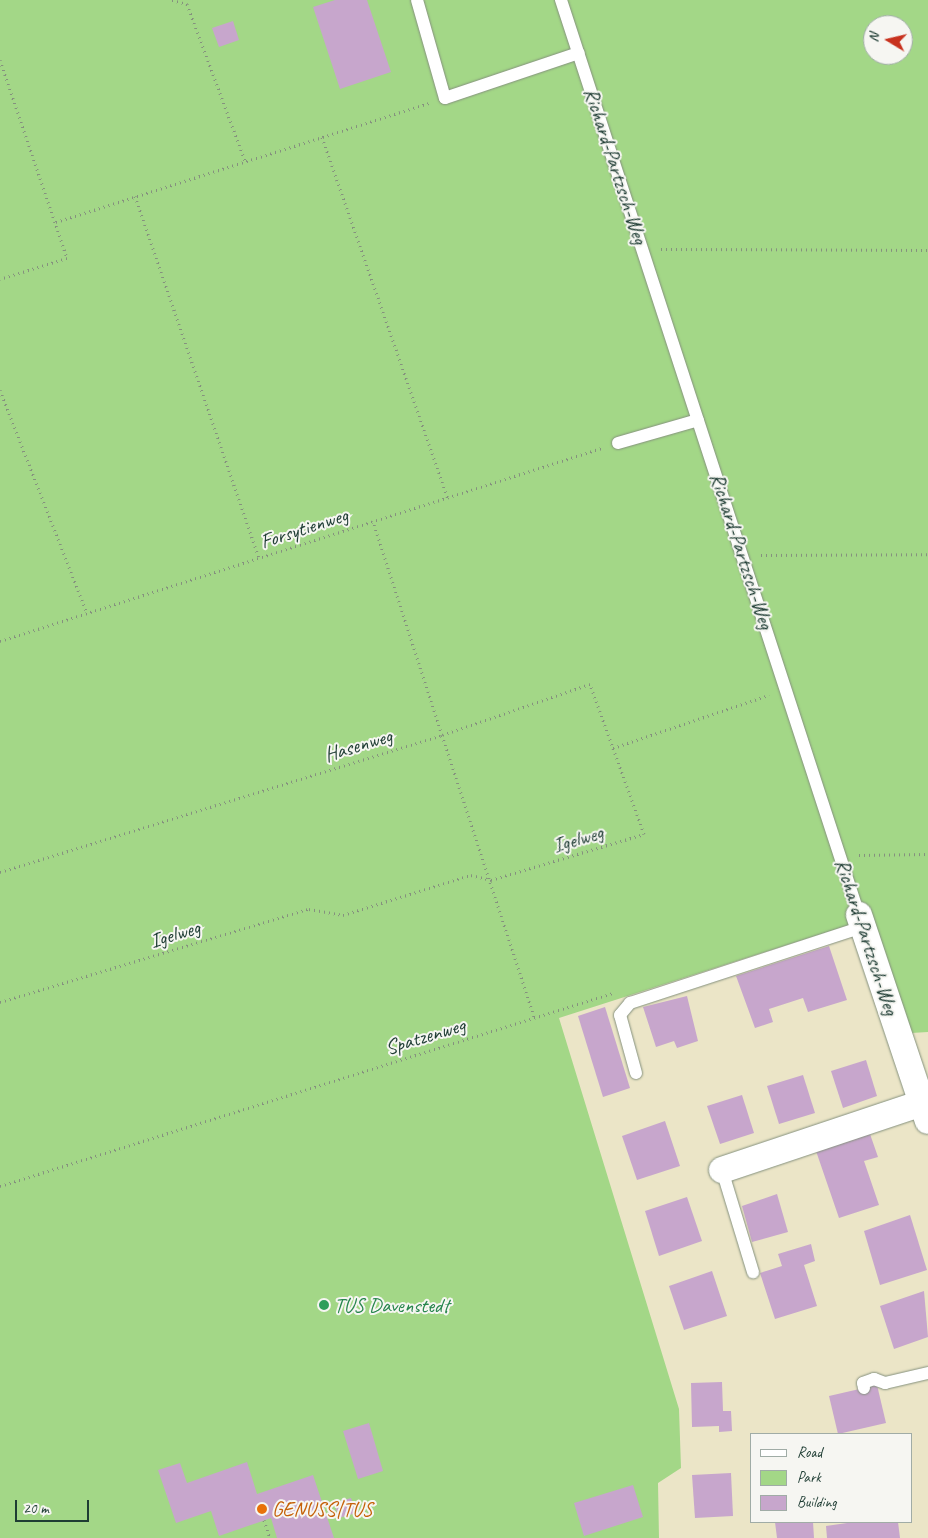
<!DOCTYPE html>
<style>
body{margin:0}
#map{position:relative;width:928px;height:1538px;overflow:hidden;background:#ebe5c7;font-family:Caveat,sans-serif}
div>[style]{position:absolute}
.green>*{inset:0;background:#a3d787}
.building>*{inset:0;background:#c7a6cc}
.path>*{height:3px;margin-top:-1.5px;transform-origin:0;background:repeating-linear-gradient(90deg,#85917e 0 1px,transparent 0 5px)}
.roads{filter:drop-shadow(0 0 1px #85917e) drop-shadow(0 0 1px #85917e)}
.service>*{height:12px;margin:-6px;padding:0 6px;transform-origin:6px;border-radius:6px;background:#fff}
.minor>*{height:26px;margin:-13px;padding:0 13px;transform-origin:13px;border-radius:13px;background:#fff}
.dots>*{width:14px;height:14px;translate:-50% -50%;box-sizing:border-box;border:2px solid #f6f6f2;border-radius:50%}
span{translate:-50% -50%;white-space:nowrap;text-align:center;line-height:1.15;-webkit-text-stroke:4px #f6f6f2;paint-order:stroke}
.street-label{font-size:21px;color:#1f3d34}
.leisure-label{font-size:21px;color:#27864d}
.left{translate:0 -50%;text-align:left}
.food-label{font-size:21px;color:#c56008}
.legend{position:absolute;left:750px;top:1433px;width:162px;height:90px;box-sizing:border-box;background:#f6f6f2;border:1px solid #a0aca6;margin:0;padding:6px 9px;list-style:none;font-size:15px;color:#1f3d34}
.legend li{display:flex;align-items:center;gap:10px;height:25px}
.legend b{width:25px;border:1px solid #a0aca6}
.north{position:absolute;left:863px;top:15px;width:50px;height:50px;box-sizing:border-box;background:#f6f6f2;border:1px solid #a0aca6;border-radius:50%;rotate:279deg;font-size:14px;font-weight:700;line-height:20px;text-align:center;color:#1f3d34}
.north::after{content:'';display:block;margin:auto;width:18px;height:22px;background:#c8321e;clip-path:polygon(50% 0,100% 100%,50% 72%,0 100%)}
.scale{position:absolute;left:15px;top:1500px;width:74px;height:22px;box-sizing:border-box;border:2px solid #1f3d34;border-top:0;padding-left:6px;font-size:15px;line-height:18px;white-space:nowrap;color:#1f3d34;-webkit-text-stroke:4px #f6f6f2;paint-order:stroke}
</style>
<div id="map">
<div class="green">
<div style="clip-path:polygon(evenodd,0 0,928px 0,928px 1032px,911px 1033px,871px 918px,559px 1018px,679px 1409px,681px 1468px,658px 1483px,659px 1538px,0 1538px,0 0,873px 25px,903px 25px,903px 55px,873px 55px,873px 25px)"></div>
</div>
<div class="building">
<div style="clip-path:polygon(335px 0,367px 0,391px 72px,340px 89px,313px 7px)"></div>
<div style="clip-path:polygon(233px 21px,239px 40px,219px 47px,212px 28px)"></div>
<div style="clip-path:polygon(829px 946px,847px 1000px,808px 1012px,803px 998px,769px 1009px,773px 1022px,755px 1028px,736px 976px)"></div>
<div style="clip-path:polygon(687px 996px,698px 1041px,677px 1048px,674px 1041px,656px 1047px,643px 1007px)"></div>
<div style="clip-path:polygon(605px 1007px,630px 1088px,603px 1097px,578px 1016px)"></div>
<div style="clip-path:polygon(866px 1060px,877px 1096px,843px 1108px,831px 1071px)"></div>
<div style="clip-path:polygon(803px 1075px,815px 1113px,779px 1124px,767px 1086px)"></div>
<div style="clip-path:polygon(742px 1095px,754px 1133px,720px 1144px,707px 1106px)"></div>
<div style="clip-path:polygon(665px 1121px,680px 1166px,637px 1180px,622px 1136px)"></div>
<div style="clip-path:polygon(870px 1134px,878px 1157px,864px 1161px,879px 1205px,839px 1218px,816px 1151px)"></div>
<div style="clip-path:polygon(777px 1194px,788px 1232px,752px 1242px,742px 1206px)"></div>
<div style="clip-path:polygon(687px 1197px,702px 1241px,659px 1256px,645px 1211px)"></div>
<div style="clip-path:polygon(910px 1215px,927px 1270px,880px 1285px,864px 1231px)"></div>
<div style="clip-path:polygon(811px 1244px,815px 1261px,804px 1265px,817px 1306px,775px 1319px,760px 1273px,782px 1266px,778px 1254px)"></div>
<div style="clip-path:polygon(712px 1271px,727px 1316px,684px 1330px,669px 1286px)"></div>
<div style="clip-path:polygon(924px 1291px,928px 1337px,894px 1349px,880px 1306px)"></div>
<div style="clip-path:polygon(722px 1382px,723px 1411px,731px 1411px,732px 1431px,719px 1432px,719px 1426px,692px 1427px,691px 1383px)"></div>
<div style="clip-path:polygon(877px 1385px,886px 1423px,838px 1434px,829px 1396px)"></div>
<div style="clip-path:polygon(369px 1423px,383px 1471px,358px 1479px,343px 1431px)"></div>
<div style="clip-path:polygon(247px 1462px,257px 1494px,313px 1475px,334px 1538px,277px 1538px,271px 1518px,219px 1536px,211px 1511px,176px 1523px,158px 1470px,180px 1463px,187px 1483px)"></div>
<div style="clip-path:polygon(731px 1473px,733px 1516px,695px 1518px,692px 1475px)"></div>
<div style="clip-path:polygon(633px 1485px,643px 1517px,584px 1536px,574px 1503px)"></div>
<div style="clip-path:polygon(351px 1498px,356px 1513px,339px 1518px,334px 1503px)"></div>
<div style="clip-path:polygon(775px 1522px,813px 1522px,814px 1538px,777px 1538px)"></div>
<div style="clip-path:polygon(854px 1522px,898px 1522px,900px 1538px,827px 1538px,826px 1526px)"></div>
</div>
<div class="path">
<div style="left:172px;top:0;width:16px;rotate:15deg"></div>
<div style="left:187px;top:4px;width:167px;rotate:69.7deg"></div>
<div style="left:0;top:60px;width:209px;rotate:71.3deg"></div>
<div style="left:67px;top:258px;width:70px;rotate:162.6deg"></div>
<div style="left:322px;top:137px;width:383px;rotate:70.8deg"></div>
<div style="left:135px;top:196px;width:383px;rotate:71.1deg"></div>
<div style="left:56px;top:222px;width:392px;rotate:-17.7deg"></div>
<div style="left:661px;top:249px;width:267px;rotate:0.2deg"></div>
<div style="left:0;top:390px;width:239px;rotate:68.7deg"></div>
<div style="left:761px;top:555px;width:167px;rotate:-0.3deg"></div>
<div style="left:0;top:641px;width:632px;rotate:-17.78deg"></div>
<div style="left:613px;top:748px;width:165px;rotate:-18.8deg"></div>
<div style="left:859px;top:855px;width:69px;rotate:-0.8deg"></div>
<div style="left:0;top:872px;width:463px;rotate:-17.2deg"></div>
<div style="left:442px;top:735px;width:297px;rotate:71.9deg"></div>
<div style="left:0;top:1002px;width:323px;rotate:-16.8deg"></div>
<div style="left:309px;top:909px;width:35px;rotate:10deg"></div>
<div style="left:343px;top:915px;width:134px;rotate:-17.4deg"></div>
<div style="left:471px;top:875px;width:21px;rotate:14deg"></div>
<div style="left:491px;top:880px;width:160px;rotate:-16.7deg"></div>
<div style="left:644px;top:834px;width:159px;rotate:-109.8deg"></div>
<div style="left:590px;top:684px;width:157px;rotate:161deg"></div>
<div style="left:442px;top:735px;width:225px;rotate:-107.9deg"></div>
<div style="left:0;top:1186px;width:643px;rotate:-17.48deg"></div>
<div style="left:264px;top:1520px;width:19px;rotate:72deg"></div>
</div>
<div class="roads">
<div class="service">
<div style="left:417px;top:0;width:102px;rotate:74.1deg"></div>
<div style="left:445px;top:98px;width:141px;rotate:-18.6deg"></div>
<div style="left:561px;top:0;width:962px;rotate:71.96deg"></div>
<div style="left:618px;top:443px;width:83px;rotate:-16deg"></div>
<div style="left:636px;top:1073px;width:60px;rotate:-105.4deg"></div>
<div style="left:620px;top:1015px;width:16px;rotate:-50deg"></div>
<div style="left:630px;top:1003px;width:245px;rotate:-18.1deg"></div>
<div style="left:722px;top:1170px;width:107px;rotate:73.1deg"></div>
<div style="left:864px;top:1388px;width:5px;rotate:-101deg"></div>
<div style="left:863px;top:1383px;width:12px;rotate:-20deg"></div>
<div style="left:874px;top:1379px;width:12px;rotate:20deg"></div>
<div style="left:885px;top:1383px;width:44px;rotate:-13.1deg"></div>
</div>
<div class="minor">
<div style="left:859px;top:915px;width:217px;rotate:71.5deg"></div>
<div style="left:722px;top:1170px;width:211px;rotate:-18.5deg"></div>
</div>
</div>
<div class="dots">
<div style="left:324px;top:1305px;background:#2e9e5b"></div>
<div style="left:262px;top:1509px;background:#e8710a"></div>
</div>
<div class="street-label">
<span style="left:616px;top:166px;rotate:72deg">Richard-Partzsch-Weg</span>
<span style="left:304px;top:528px;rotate:-18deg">Forsytienweg</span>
<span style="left:742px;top:551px;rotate:72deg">Richard-Partzsch-Weg</span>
<span style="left:358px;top:745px;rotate:-17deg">Hasenweg</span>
<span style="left:578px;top:839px;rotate:-17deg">Igelweg</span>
<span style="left:175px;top:934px;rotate:-17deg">Igelweg</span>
<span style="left:867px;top:937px;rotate:72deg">Richard-Partzsch-Weg</span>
<span style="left:425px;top:1036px;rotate:-17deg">Spatzenweg</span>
</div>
<div class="leisure-label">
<span class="left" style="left:334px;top:1305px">TUS Davenstedt</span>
</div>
<div class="food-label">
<span class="left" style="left:272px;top:1509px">GENUSS|TUS</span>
</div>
<ul class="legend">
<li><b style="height:6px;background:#fff"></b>Road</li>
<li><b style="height:14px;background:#a3d787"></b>Park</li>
<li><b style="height:14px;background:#c7a6cc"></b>Building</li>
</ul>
<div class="north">N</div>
<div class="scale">20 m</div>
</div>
